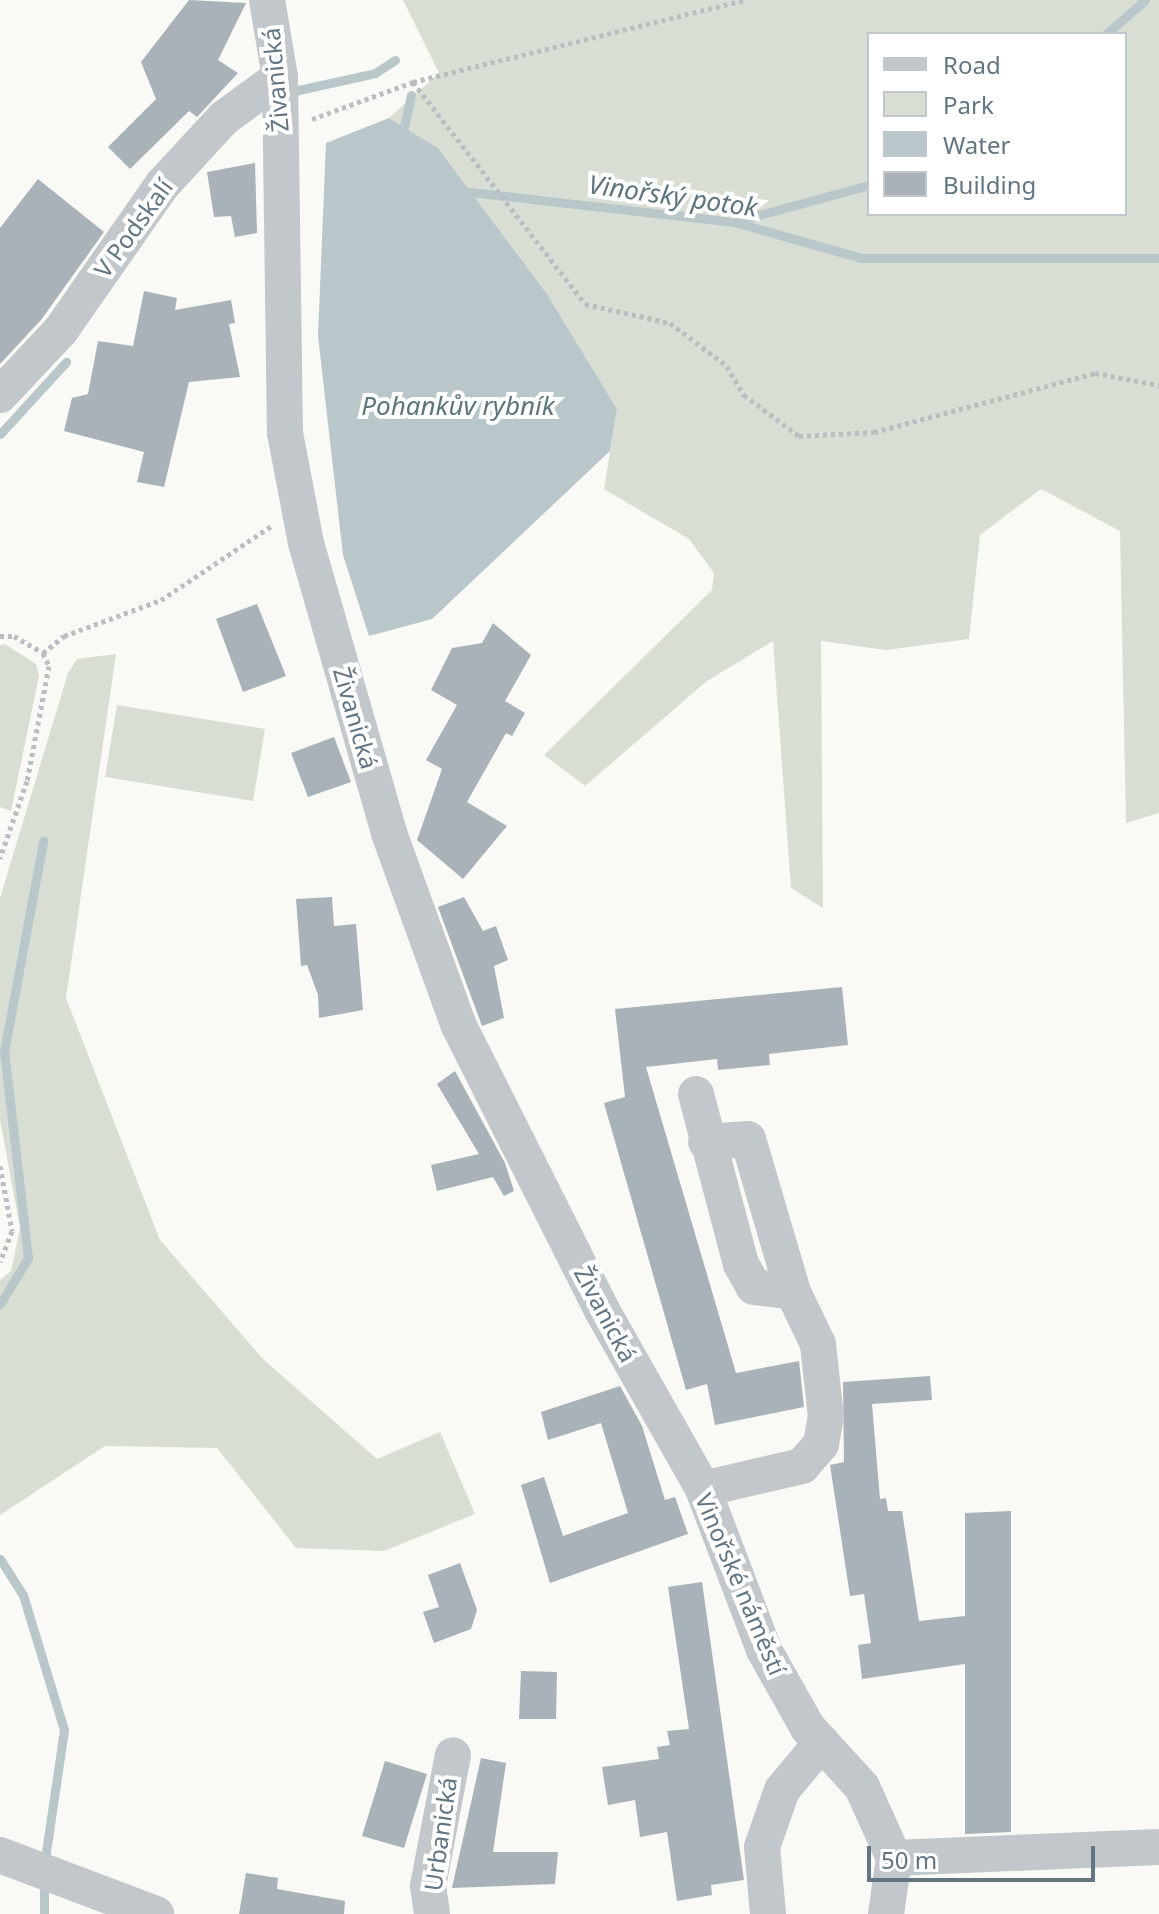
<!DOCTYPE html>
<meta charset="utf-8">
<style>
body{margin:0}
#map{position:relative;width:1159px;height:1914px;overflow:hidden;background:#f9f9f6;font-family:"Noto Sans",sans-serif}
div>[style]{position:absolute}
.green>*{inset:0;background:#d9ded5}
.water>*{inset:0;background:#b9c6ca}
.stream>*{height:9px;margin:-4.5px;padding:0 4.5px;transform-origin:4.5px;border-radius:4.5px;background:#b9c6ca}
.building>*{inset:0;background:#a9b2b8}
.path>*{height:5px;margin-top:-2.5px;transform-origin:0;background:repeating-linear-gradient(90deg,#babec1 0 4px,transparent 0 8px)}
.minor>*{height:36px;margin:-18px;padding:0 18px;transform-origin:18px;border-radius:18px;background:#c2c7cb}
span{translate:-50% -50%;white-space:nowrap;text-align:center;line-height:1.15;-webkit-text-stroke:8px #fff;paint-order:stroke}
.street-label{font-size:24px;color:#637582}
.water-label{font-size:26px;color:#5e757c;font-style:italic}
.legend{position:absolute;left:867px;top:32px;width:260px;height:184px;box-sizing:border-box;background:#fff;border:2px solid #c1c8cd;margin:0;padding:10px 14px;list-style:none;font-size:24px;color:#637582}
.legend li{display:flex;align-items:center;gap:16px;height:40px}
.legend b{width:40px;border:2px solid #c1c8cd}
.scale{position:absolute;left:867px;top:1846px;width:228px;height:36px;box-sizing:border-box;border:4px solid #637582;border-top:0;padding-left:10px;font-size:24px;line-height:28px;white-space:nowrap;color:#637582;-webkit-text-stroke:6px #fff;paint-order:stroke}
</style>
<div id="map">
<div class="green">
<div style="clip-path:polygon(evenodd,403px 0,1159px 0,1159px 813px,1126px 823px,1120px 531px,1041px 489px,980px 535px,969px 639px,886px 650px,821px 641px,823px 908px,791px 888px,773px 641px,707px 681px,585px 786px,544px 755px,712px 590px,714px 573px,689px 539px,604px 489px,617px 409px,547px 294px,438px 148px,389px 118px,439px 73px,403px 0,869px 34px,1125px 34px,1125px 214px,869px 214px,869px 34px)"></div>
<div style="clip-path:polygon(5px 644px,36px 664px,39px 676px,11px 811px,0 807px,0 645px)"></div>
<div style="clip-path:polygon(116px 654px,66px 998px,160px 1240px,263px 1359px,377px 1459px,440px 1432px,475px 1514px,384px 1551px,296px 1548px,217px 1448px,105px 1446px,0 1515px,0 1280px,11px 1271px,20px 1228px,0 1120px,0 898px,68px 673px,77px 659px)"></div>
<div style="clip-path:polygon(117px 705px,265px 729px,253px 801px,105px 777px)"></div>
</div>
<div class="water">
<div style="clip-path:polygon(389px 118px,438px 148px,547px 294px,617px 409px,610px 451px,432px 619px,369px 636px,343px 555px,318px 336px,326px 143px)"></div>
</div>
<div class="stream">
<div style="left:1106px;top:34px;width:52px;rotate:-41.1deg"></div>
<div style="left:294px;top:91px;width:83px;rotate:-12.5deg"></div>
<div style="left:375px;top:73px;width:24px;rotate:-33deg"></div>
<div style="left:402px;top:136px;width:42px;rotate:-77.6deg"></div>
<div style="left:461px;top:191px;width:275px;rotate:6.5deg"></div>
<div style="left:734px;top:222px;width:132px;rotate:15.8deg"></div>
<div style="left:861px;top:258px;width:298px"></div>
<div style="left:737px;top:221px;width:137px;rotate:-15.3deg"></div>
<div style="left:0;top:434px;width:98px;rotate:-47.5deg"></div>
<div style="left:0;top:1304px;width:54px;rotate:-58.7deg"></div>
<div style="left:28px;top:1258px;width:207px;rotate:-96.6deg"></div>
<div style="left:4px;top:1052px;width:215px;rotate:-79.5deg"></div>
<div style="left:0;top:1559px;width:43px;rotate:57.4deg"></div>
<div style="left:23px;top:1595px;width:141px;rotate:73.1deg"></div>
<div style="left:64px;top:1730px;width:136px;rotate:98.4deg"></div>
<div style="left:44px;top:1880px;width:34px;rotate:90deg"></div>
</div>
<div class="building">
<div style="clip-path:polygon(189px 0,246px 3px,218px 60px,238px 73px,197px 117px,189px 111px,130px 169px,108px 147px,156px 99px,141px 62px)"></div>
<div style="clip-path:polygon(255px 163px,257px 233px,235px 237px,231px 216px,214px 217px,207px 172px)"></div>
<div style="clip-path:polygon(38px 179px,104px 232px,41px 320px,0 364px,0 228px)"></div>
<div style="clip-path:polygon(144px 291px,177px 298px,175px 310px,231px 300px,235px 323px,229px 324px,240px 377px,189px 382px,164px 487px,137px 482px,144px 452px,64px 431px,72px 398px,88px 394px,98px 341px,133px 346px)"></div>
<div style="clip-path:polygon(257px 604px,286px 676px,243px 692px,216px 619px)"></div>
<div style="clip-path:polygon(493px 623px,531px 655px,505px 701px,525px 713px,512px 736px,506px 733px,467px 802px,507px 826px,463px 879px,417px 840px,442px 769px,426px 760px,457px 705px,431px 690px,452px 648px,482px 643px)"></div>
<div style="clip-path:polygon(334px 737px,351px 782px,308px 797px,291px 753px)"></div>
<div style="clip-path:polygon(332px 897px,334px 926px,356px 924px,363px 1010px,319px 1018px,318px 995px,307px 965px,301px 966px,296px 899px)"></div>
<div style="clip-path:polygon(464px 897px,483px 931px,496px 926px,508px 960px,494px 966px,504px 1018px,482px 1026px,438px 907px)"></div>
<div style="clip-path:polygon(842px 987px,848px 1045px,769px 1054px,770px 1065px,718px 1070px,717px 1059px,646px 1067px,736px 1373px,799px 1361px,804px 1407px,715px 1425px,707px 1384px,686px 1390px,604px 1103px,625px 1097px,615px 1009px)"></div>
<div style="clip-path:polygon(455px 1071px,505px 1163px,514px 1191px,504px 1196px,493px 1177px,437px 1191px,431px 1165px,479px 1154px,437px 1084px)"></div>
<div style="clip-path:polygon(930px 1376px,932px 1400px,872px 1404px,880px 1499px,886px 1498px,888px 1511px,902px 1511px,919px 1621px,965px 1616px,965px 1513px,1011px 1511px,1011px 1832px,965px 1834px,965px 1664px,862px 1679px,858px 1645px,871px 1643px,864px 1594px,850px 1596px,830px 1465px,844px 1462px,843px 1382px)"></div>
<div style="clip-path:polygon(620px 1386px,642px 1426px,665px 1500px,675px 1497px,688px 1534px,550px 1583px,521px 1485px,544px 1477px,563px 1536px,628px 1513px,601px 1423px,548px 1440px,541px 1412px)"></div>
<div style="clip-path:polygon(460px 1563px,477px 1610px,471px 1629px,434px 1643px,423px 1612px,439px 1607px,428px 1575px)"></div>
<div style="clip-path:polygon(702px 1582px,744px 1880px,711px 1885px,712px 1895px,677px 1901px,667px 1832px,640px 1837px,635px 1800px,608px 1805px,602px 1767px,659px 1759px,657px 1747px,670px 1745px,667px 1731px,689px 1729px,668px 1587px)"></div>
<div style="clip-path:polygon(521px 1671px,557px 1672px,556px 1719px,519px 1719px)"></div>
<div style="clip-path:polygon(481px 1758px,506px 1763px,493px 1852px,558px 1852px,555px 1884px,452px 1888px)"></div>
<div style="clip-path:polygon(385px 1761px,427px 1774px,404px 1848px,362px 1836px)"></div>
<div style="clip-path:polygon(246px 1873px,278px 1878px,277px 1889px,345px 1901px,344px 1914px,239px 1914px)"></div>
</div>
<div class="path">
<div style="left:413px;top:82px;width:281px;rotate:52.2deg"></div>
<div style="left:585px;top:304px;width:87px;rotate:12.6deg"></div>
<div style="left:670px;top:323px;width:71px;rotate:37deg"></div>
<div style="left:727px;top:366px;width:34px;rotate:60deg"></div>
<div style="left:744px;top:395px;width:69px;rotate:36.7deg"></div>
<div style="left:799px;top:436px;width:75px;rotate:-3.1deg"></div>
<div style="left:874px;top:432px;width:229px;rotate:-14.9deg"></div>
<div style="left:1095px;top:373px;width:65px;rotate:10.6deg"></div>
<div style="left:312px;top:119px;width:108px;rotate:-20.1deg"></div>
<div style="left:413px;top:82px;width:342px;rotate:-13.9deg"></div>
<div style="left:0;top:636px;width:14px"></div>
<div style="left:14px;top:636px;width:34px;rotate:30deg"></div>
<div style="left:43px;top:653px;width:14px;rotate:65deg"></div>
<div style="left:49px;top:666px;width:117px;rotate:100.8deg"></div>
<div style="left:27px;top:781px;width:82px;rotate:109.3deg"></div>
<div style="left:43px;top:653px;width:27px;rotate:-39deg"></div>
<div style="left:64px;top:636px;width:103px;rotate:-20.4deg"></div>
<div style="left:161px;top:600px;width:133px;rotate:-33.9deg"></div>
<div style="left:0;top:1166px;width:66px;rotate:79.5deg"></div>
<div style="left:12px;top:1231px;width:33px;rotate:111deg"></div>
</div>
<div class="minor">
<div style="left:267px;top:0;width:78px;rotate:80.4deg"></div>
<div style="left:280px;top:77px;width:356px;rotate:89.2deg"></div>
<div style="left:285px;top:433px;width:112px;rotate:79.2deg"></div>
<div style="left:306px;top:543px;width:302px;rotate:74deg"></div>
<div style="left:389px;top:833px;width:205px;rotate:70.1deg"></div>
<div style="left:459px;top:1026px;width:320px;rotate:63.3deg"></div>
<div style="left:603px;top:1312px;width:203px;rotate:60.5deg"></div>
<div style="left:703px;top:1489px;width:172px;rotate:69.2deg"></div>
<div style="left:764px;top:1650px;width:90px;rotate:60.6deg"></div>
<div style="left:808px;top:1728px;width:80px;rotate:47.5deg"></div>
<div style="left:862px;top:1787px;width:78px;rotate:65.7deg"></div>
<div style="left:894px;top:1858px;width:57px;rotate:98.1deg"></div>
<div style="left:0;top:395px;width:89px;rotate:-46.8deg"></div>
<div style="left:61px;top:330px;width:178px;rotate:-55.1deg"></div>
<div style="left:163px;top:184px;width:90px;rotate:-47.3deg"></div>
<div style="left:224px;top:118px;width:69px;rotate:-36.2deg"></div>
<div style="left:696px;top:1094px;width:176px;rotate:75.2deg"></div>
<div style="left:741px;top:1264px;width:26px;rotate:61deg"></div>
<div style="left:754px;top:1287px;width:39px;rotate:7deg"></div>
<div style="left:703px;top:1489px;width:102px;rotate:-13.1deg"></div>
<div style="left:802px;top:1466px;width:29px;rotate:-49deg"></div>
<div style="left:821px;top:1444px;width:27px;rotate:-80deg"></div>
<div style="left:826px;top:1417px;width:73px;rotate:-96.3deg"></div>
<div style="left:818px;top:1344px;width:58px;rotate:-115.7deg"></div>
<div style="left:793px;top:1292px;width:159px;rotate:-106.4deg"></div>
<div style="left:748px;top:1139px;width:42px;rotate:175.9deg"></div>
<div style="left:0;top:1855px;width:167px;rotate:20.7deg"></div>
<div style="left:894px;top:1858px;width:265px;rotate:-2.4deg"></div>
<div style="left:432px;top:1914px;width:28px;rotate:-98deg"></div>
<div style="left:428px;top:1886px;width:133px;rotate:-79.2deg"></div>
<div style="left:768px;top:1914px;width:67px;rotate:-95.1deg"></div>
<div style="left:762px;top:1847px;width:60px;rotate:-70.7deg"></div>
<div style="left:782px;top:1790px;width:62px;rotate:-50.2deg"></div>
</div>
<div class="street-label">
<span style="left:275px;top:80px;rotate:-95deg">Živanická</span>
<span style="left:133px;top:228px;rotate:-54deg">V Podskalí</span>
<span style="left:356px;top:718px;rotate:74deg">Živanická</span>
<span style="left:606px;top:1314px;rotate:62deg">Živanická</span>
<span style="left:741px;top:1584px;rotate:67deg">Vinořské náměstí</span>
<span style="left:440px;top:1834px;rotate:-82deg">Urbanická</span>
</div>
<div class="water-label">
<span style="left:673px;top:196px;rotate:8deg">Vinořský potok</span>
<span style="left:458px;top:406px">Pohankův rybník</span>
</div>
<ul class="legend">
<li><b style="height:10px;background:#c2c7cb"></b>Road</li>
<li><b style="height:22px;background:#d9ded5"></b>Park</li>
<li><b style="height:22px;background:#b9c6ca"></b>Water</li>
<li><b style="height:22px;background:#a9b2b8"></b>Building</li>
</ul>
<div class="scale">50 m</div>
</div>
